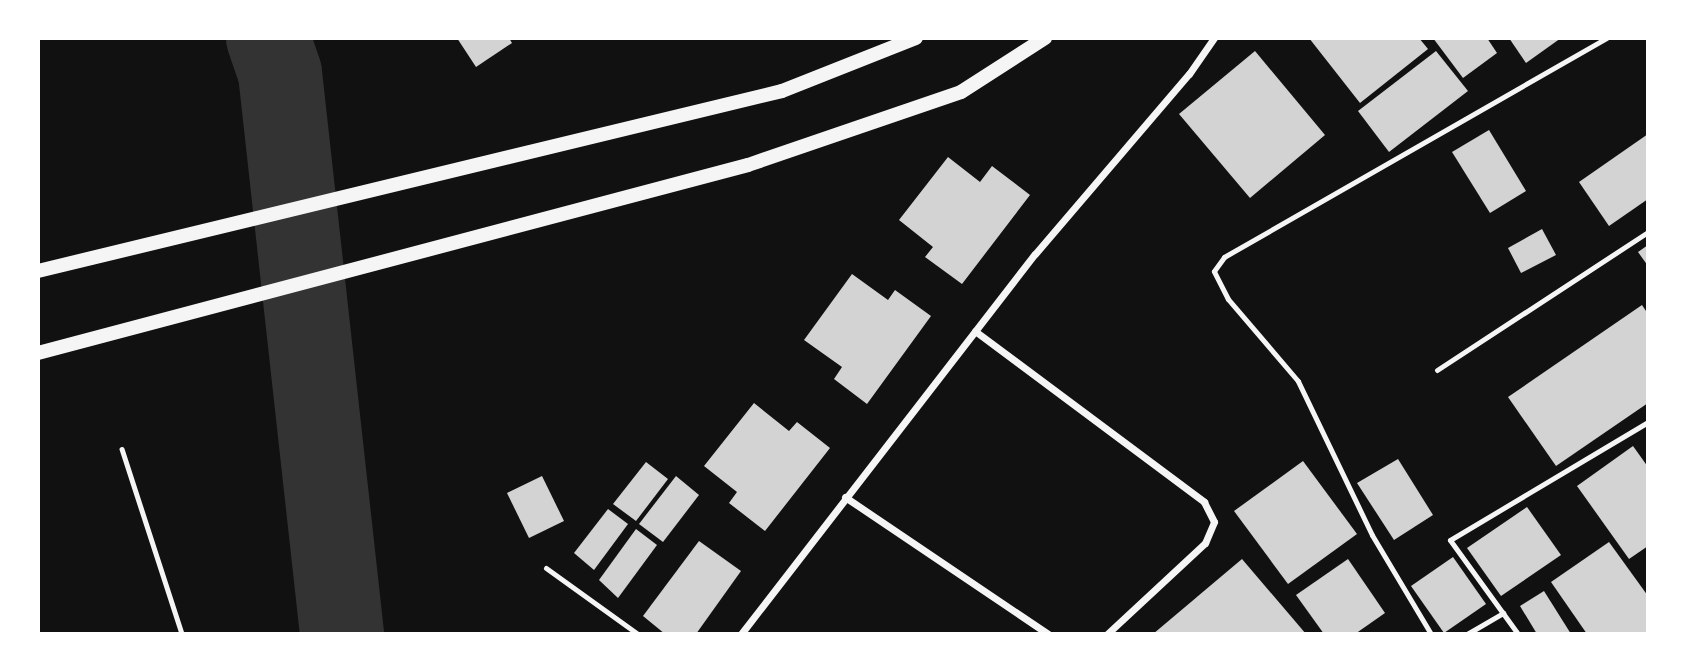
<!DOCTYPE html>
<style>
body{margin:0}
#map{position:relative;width:1686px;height:672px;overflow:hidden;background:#111;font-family:"Playfair Display",serif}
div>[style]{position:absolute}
.river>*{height:84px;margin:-42px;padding:0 42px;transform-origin:42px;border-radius:42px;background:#333}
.building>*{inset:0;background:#d3d3d3}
.path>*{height:4.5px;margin:-2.25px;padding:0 2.25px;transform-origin:2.25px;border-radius:2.25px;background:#f5f5f5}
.service>*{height:5px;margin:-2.5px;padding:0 2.5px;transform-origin:2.5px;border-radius:2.5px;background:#f5f5f5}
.minor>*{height:7px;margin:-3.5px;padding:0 3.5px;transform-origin:3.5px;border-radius:3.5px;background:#f5f5f5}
.secondary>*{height:14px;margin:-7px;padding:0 7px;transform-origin:7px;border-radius:7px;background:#f5f5f5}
span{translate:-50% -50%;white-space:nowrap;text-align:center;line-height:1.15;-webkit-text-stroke:5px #fff;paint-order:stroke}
.frame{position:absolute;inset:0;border:40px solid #fff;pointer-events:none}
</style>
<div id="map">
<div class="river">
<div style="left:268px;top:38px;width:37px;rotate:71deg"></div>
<div style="left:280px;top:73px;width:564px;rotate:83.69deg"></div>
</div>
<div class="building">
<div style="clip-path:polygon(457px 38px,509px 38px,512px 43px,476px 67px)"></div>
<div style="clip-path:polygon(1309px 38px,1419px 38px,1428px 49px,1360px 103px)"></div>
<div style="clip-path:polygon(1433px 38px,1487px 38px,1497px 53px,1463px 78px)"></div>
<div style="clip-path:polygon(1509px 38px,1561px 38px,1526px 63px)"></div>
<div style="clip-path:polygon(1255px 51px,1325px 135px,1250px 198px,1179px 114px)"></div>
<div style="clip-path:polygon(1436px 51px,1468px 91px,1389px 152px,1358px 111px)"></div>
<div style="clip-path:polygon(1489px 130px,1526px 191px,1490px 213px,1452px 152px)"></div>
<div style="clip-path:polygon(1648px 134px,1648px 199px,1609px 226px,1579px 182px)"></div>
<div style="clip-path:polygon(948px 157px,980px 182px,992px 166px,1030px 195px,962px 284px,925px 257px,933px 247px,899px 220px)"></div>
<div style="clip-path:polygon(1542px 229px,1556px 255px,1521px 273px,1508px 248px)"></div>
<div style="clip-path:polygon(1648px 245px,1648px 266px,1638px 252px)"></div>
<div style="clip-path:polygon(852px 274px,888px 300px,895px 290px,931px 316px,867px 404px,834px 379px,842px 367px,804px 340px)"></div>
<div style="clip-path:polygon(1642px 305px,1648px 314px,1648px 403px,1556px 466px,1508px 397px)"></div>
<div style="clip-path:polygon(754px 403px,789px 431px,797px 422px,830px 448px,765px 531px,729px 503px,737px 492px,704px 466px)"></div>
<div style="clip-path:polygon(1633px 446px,1648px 467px,1648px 546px,1629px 559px,1577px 486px)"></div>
<div style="clip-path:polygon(1398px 459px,1433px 515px,1394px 540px,1357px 483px)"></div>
<div style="clip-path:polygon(1303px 461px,1357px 534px,1288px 584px,1234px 511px)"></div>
<div style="clip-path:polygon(646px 462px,668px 479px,636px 521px,613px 504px)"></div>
<div style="clip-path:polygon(542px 476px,564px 521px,529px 538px,507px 493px)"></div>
<div style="clip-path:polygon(676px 476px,699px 495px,663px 542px,639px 524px)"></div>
<div style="clip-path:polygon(1527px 507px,1561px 555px,1501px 596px,1467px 548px)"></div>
<div style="clip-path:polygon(608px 509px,628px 524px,594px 570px,574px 553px)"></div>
<div style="clip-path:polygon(636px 529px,657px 545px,618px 598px,599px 580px)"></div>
<div style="clip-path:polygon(699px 541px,741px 571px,696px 634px,665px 634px,643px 616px)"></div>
<div style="clip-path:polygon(1609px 542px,1648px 596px,1648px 634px,1587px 634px,1551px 582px)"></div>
<div style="clip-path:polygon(1453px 557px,1486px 604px,1444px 633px,1411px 586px)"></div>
<div style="clip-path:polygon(1242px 559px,1306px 634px,1153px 634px)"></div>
<div style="clip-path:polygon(1348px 559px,1385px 613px,1355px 634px,1324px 634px,1296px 595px)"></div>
<div style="clip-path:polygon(1544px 591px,1571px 634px,1537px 634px,1520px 606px)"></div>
</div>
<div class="path">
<div style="left:122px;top:449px;width:194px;rotate:72deg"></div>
</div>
<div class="service">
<div style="left:1437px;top:370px;width:252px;rotate:-33.2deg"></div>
<div style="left:546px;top:568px;width:113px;rotate:35.7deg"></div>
<div style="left:1431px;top:634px;width:115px;rotate:-120.8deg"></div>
<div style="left:1372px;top:535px;width:171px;rotate:-115.7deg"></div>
<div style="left:1298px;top:381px;width:108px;rotate:-130.5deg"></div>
<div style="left:1228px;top:299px;width:31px;rotate:-117deg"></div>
<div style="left:1214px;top:271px;width:17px;rotate:-54deg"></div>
<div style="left:1224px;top:257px;width:441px;rotate:-29.8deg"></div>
<div style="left:1467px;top:634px;width:42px;rotate:-30.3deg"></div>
<div style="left:1518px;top:634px;width:116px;rotate:-125.9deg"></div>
<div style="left:1450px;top:540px;width:230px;rotate:-30.8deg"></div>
</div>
<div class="minor">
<div style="left:975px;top:331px;width:286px;rotate:36.7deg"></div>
<div style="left:1204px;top:502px;width:22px;rotate:63deg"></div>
<div style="left:1214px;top:522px;width:23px;rotate:113deg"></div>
<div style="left:1205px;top:543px;width:134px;rotate:137.1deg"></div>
<div style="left:845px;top:497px;width:245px;rotate:34deg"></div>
<div style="left:741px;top:634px;width:480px;rotate:-52.3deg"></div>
<div style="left:1035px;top:254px;width:237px;rotate:-49.5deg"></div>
<div style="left:1189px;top:74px;width:44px;rotate:-55.2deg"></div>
</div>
<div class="secondary">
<div style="left:38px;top:271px;width:765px;rotate:-13.6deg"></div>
<div style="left:782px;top:91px;width:144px;rotate:-21.6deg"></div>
<div style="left:38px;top:353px;width:734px;rotate:-14.83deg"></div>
<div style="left:748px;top:165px;width:225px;rotate:-18.9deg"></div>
<div style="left:961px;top:92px;width:100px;rotate:-32.7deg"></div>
</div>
<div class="frame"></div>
</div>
